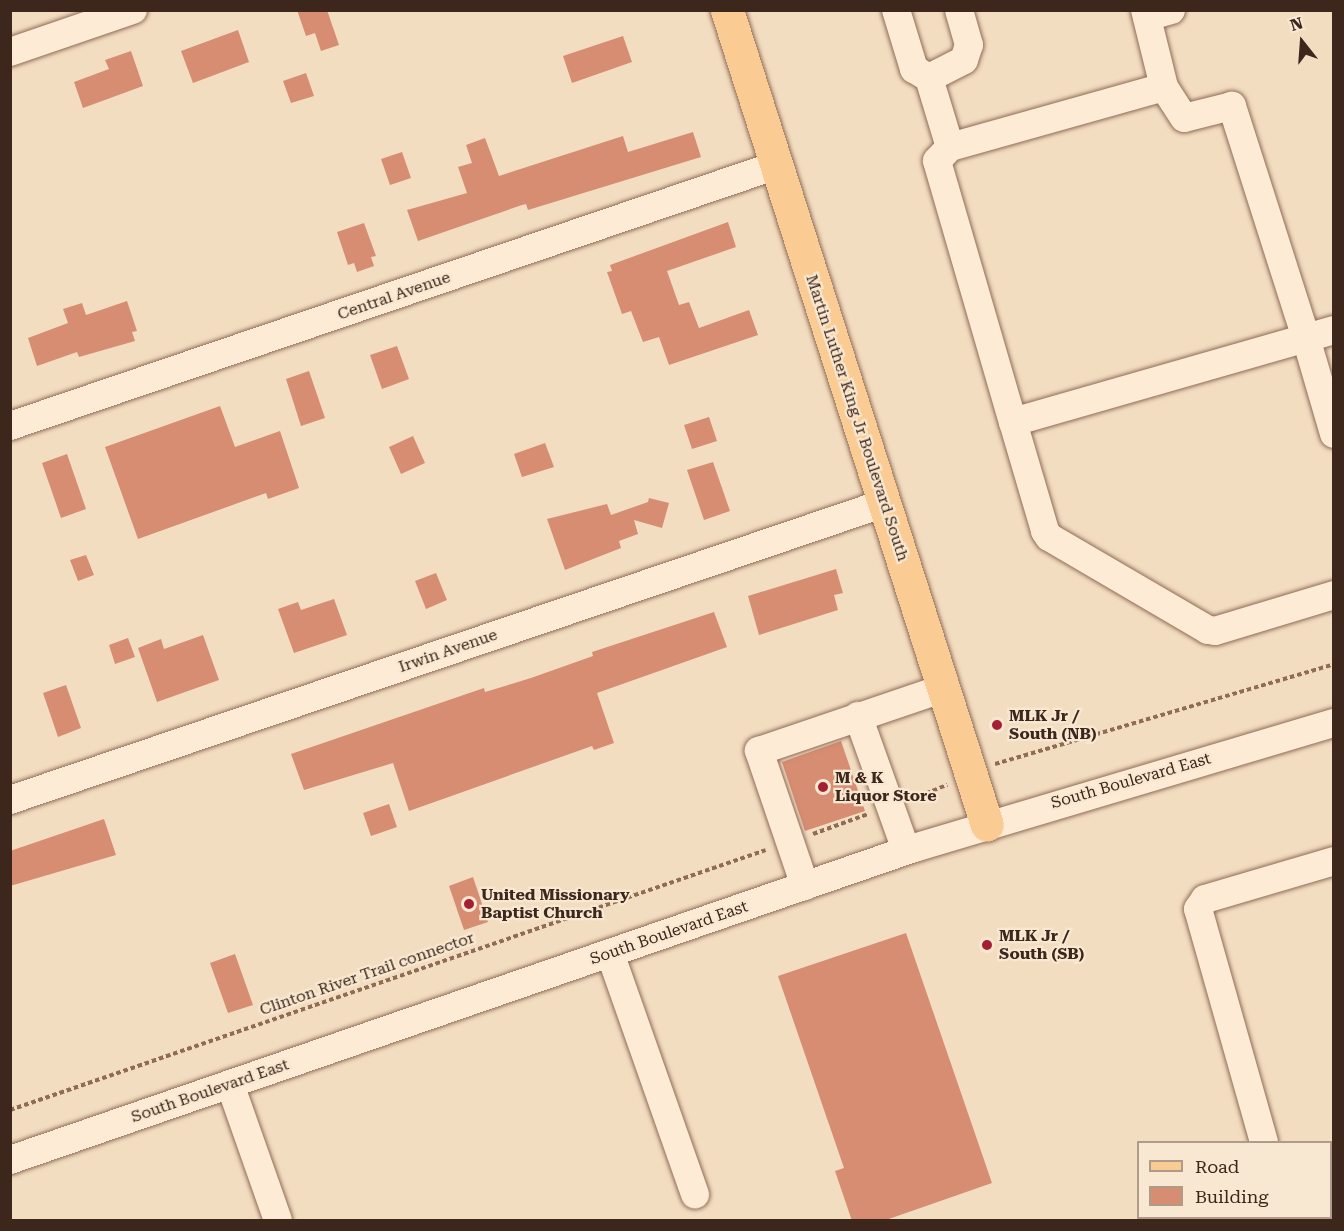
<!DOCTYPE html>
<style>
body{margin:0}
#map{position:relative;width:1344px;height:1231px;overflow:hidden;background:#f3ddc1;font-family:"Roboto Serif",serif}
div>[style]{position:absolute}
.building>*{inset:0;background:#d68d72}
.path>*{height:4px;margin-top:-2px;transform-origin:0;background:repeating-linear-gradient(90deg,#8f6c56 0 4.5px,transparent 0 7.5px)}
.roads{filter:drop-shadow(0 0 2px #8f6c56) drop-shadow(0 0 2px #8f6c56)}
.minor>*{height:28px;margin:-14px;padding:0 14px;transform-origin:14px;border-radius:14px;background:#fdebd5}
.major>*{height:33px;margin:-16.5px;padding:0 16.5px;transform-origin:16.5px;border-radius:16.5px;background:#facc94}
.dots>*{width:16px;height:16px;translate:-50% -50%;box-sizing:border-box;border:3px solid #f9e8d1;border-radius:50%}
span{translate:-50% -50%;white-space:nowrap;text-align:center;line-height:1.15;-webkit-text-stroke:4.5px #f9e8d1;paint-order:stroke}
.street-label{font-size:16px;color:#3d271c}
.poi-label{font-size:16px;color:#3d271c;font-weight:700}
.left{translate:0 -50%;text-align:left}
.frame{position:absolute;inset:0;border:12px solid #3d271c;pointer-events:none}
.legend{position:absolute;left:1137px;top:1141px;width:195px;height:78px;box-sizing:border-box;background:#f9e8d1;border:2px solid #ae9b89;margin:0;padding:8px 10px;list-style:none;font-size:18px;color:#3d271c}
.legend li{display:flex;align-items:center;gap:12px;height:30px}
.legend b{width:30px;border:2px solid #ae9b89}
.north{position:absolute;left:1272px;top:12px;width:60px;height:60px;-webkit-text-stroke:4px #f9e8d1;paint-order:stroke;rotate:343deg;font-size:16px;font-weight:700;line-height:24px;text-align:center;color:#3d271c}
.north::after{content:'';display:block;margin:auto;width:21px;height:27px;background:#3d271c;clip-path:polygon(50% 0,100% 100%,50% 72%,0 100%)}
</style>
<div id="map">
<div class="building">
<div style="clip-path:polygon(297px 10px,327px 10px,339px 45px,321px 51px,315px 33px,306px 36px)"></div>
<div style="clip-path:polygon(238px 30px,249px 62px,193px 83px,181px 51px)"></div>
<div style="clip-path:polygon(623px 36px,632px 62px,572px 83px,563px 56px)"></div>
<div style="clip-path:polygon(131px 51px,143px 86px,83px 108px,74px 82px,109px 69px,105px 60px)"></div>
<div style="clip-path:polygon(306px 73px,314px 96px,291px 103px,283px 81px)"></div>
<div style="clip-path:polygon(693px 132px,701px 157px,528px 210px,526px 204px,522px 205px,418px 241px,407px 210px,467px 193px,458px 167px,472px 163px,466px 145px,485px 138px,499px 176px,623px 136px,628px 152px)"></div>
<div style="clip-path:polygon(402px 152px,411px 178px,390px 185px,381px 159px)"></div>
<div style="clip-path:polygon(728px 222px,736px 247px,667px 271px,679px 305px,689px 302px,699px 328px,749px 310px,758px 335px,669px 365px,659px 337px,643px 342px,631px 311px,622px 314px,607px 272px,612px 271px,610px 265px)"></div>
<div style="clip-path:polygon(364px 223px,376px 256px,371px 257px,374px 266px,357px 272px,354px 263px,348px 265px,337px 232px)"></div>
<div style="clip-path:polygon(127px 301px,137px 331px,132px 332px,135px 341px,79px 357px,77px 352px,37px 366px,28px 338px,68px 323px,63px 309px,82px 303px,86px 315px)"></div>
<div style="clip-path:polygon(397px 346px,409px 379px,382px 389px,370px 355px)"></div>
<div style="clip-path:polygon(309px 371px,325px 418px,301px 426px,286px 379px)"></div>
<div style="clip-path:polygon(220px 406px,235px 447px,280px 431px,299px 488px,268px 499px,266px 493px,138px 539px,105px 447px)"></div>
<div style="clip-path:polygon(709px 417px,717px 441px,692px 449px,684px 425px)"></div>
<div style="clip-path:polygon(413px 436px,425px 463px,401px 474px,389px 447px)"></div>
<div style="clip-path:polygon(545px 443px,554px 467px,522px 477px,514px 454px)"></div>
<div style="clip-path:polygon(67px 454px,86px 509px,61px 518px,42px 463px)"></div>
<div style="clip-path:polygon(713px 462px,730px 511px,704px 520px,687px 470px)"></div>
<div style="clip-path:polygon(649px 498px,669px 503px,662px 528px,634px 520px,638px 534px,619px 541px,621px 548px,565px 570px,547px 519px,607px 504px,611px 515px,648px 502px)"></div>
<div style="clip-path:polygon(86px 555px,94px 575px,78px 581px,70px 560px)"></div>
<div style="clip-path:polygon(836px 569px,843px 593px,834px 595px,838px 610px,759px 635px,748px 596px)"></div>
<div style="clip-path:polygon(436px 573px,447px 600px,426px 609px,415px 581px)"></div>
<div style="clip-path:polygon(334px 599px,347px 635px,294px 653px,278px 609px,298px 602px,301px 610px)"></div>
<div style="clip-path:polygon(714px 612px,727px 647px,597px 693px,614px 743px,594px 750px,592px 746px,409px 811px,393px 763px,304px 790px,291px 754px,484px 688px,485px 692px,531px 678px,593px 656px,592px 652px)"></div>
<div style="clip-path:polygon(203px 635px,219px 680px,157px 702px,138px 648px,161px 639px,164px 649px)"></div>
<div style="clip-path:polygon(128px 638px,135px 657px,115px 664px,109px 645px)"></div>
<div style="clip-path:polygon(66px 685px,81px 728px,58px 737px,43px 693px)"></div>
<div style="clip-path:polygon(841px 741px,865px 811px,805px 831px,782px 762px)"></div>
<div style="clip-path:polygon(389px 804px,397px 827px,371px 836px,363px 813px)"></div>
<div style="clip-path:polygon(104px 819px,116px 855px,10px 886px,10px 851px)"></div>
<div style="clip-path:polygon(473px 877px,488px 922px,464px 930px,449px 886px)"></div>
<div style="clip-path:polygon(906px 933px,992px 1183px,883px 1221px,852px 1221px,835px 1171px,844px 1168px,778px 976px)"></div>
<div style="clip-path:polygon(235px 954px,253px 1005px,228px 1013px,210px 963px)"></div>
</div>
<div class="path">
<div style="left:995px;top:764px;width:353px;rotate:-16.4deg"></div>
<div style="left:912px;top:799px;width:38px;rotate:-22deg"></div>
<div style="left:813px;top:834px;width:59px;rotate:-20deg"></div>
<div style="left:10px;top:1110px;width:799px;rotate:-18.98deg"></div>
</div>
<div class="roads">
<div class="minor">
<div style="left:896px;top:10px;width:62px;rotate:73deg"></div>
<div style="left:914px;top:69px;width:17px;rotate:31deg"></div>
<div style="left:929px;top:78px;width:72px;rotate:73.1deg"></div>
<div style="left:1145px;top:10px;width:79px;rotate:76.1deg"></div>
<div style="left:1147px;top:17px;width:25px;rotate:-16deg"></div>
<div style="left:10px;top:52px;width:130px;rotate:-18.9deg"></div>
<div style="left:929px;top:78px;width:39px;rotate:-27deg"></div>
<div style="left:964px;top:60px;width:16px;rotate:-72deg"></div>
<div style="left:969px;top:45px;width:36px;rotate:-106deg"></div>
<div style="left:1334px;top:330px;width:29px;rotate:164deg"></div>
<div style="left:1306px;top:338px;width:100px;rotate:73.7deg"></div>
<div style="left:1013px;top:422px;width:305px;rotate:-16deg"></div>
<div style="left:1306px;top:338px;width:244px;rotate:-107.7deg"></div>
<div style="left:1232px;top:106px;width:49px;rotate:166deg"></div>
<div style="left:1184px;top:118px;width:37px;rotate:-123deg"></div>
<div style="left:1164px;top:87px;width:222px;rotate:164.3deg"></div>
<div style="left:950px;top:147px;width:19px;rotate:133deg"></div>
<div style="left:937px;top:161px;width:272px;rotate:73.8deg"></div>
<div style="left:1013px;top:422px;width:114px;rotate:73.6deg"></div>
<div style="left:1045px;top:531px;width:7px;rotate:56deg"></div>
<div style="left:1049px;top:537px;width:184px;rotate:30.3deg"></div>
<div style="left:1208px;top:630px;width:7px;rotate:8deg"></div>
<div style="left:1215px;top:631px;width:124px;rotate:-16.8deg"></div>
<div style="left:10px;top:426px;width:810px;rotate:-18.79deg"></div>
<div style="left:858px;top:716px;width:142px;rotate:70.3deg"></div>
<div style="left:10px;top:800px;width:924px;rotate:-18.75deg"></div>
<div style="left:805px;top:886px;width:143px;rotate:-108.8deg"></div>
<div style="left:759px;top:751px;width:195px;rotate:-18.8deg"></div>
<div style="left:610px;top:953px;width:256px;rotate:70.6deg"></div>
<div style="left:230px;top:1084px;width:144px;rotate:70.6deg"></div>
<div style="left:1264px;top:1142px;width:242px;rotate:-105.8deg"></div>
<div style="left:1198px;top:909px;width:12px;rotate:-55deg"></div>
<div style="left:1205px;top:899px;width:134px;rotate:-16.4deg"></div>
<div style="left:10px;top:1160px;width:956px;rotate:-19.04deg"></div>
<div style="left:914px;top:848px;width:438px;rotate:-16.6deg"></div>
<div style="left:1330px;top:1167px;width:4px;rotate:-14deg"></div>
</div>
<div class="major">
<div style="left:727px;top:10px;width:855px;rotate:72.31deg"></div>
</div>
</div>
<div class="dots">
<div style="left:997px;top:725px;background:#a51f33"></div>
<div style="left:823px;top:787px;background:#a51f33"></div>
<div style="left:469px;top:904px;background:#a51f33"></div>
<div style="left:987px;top:945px;background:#a51f33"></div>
</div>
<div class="street-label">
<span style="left:394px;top:296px;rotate:-19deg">Central Avenue</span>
<span style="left:857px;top:418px;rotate:72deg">Martin Luther King Jr Boulevard South</span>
<span style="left:448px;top:651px;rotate:-19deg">Irwin Avenue</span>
<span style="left:1131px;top:781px;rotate:-16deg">South Boulevard East</span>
<span style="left:669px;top:933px;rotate:-19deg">South Boulevard East</span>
<span style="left:367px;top:974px;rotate:-19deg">Clinton River Trail connector</span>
<span style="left:210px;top:1091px;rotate:-19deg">South Boulevard East</span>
</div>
<div class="poi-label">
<span class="left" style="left:1009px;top:725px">MLK Jr /<br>South (NB)</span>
<span class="left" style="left:835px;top:787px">M &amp; K<br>Liquor Store</span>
<span class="left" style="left:481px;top:904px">United Missionary<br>Baptist Church</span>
<span class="left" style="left:999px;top:945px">MLK Jr /<br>South (SB)</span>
</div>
<div class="frame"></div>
<ul class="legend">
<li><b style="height:8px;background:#facc94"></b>Road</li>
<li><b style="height:16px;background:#d68d72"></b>Building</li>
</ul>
<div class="north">N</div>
</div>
